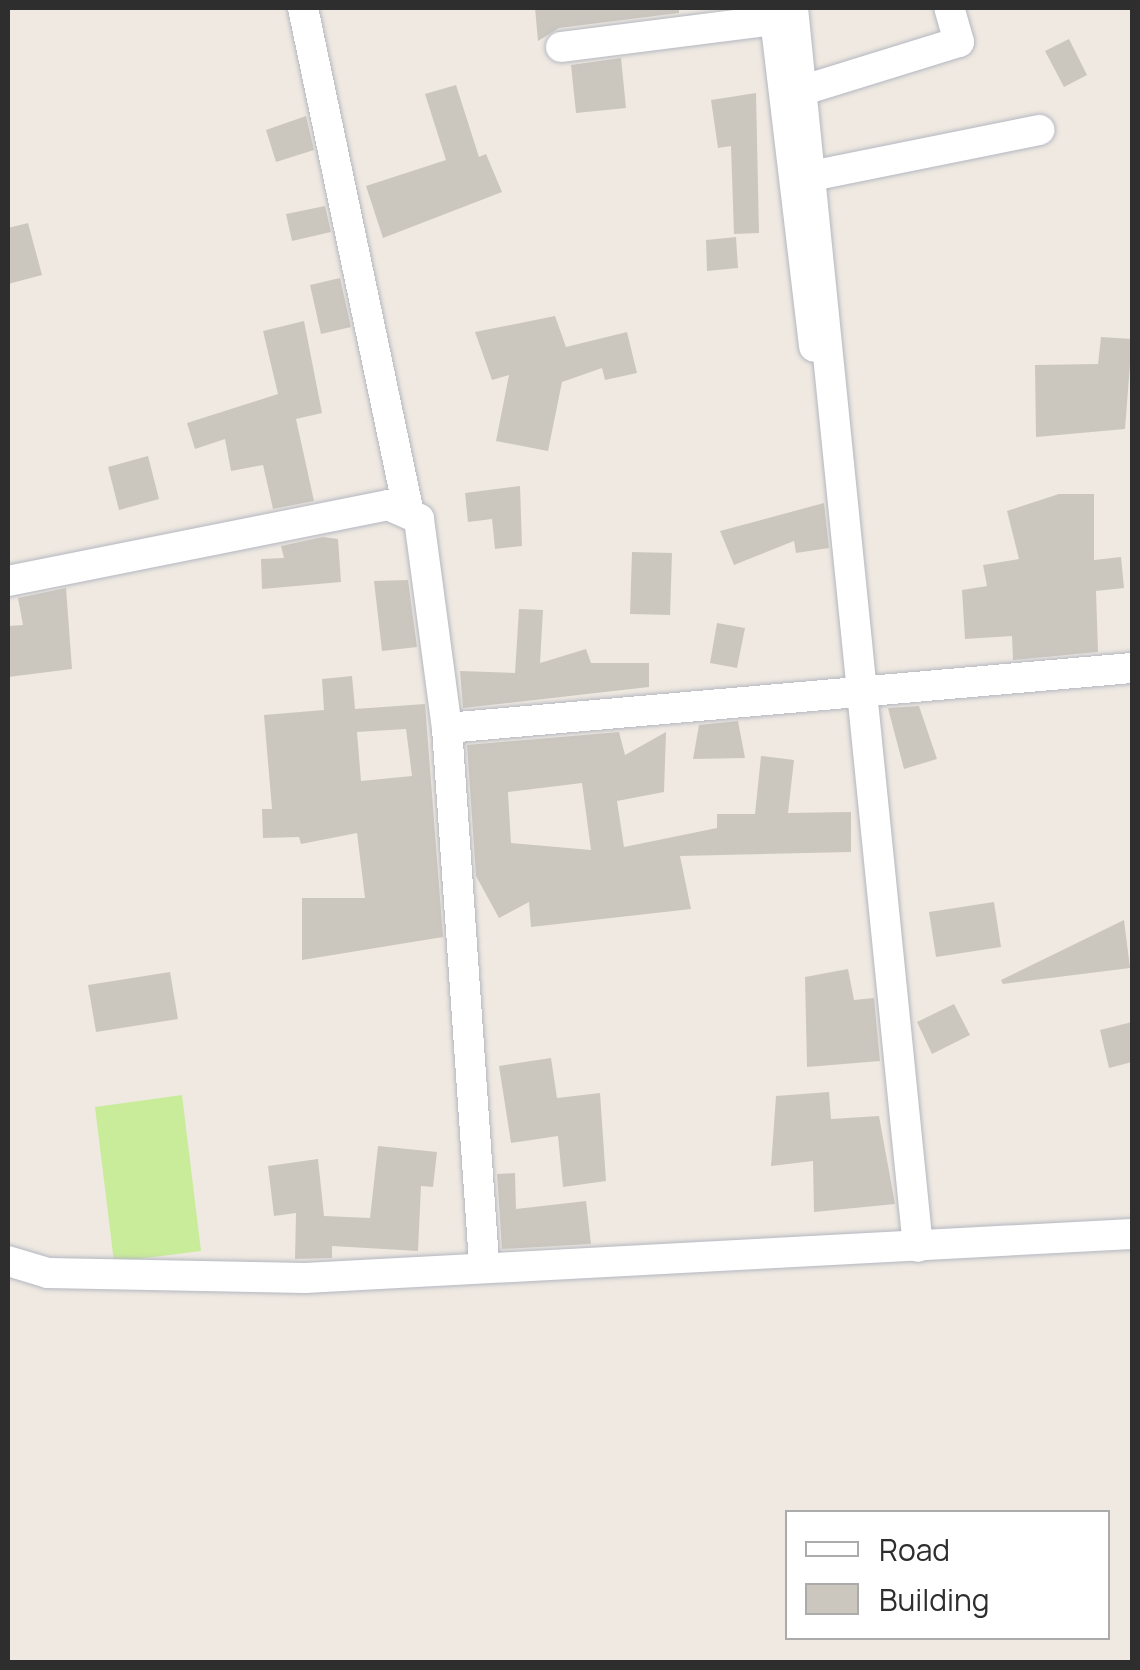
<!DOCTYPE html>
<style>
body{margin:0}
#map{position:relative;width:1140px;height:1670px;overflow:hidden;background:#efe9e1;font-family:Manrope,sans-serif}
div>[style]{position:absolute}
.pitch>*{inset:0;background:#c9ec9a}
.building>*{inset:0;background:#cbc7bf}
.roads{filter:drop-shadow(0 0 2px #b4b7c1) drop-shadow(0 0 2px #b4b7c1)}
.minor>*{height:30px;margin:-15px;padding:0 15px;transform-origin:15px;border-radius:15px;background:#fff}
span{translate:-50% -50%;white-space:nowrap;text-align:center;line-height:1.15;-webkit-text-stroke:9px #fff;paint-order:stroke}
.frame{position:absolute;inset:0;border:10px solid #2e2e2e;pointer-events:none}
.legend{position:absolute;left:785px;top:1510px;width:325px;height:130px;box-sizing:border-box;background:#fff;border:2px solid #ababab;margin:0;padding:12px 18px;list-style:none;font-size:30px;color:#2e2e2e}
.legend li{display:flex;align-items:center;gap:20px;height:50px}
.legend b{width:50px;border:2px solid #ababab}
</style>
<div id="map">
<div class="pitch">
<div style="clip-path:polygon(182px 1095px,201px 1251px,114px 1262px,95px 1107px)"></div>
</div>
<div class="building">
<div style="clip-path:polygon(535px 8px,679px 8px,679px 13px,559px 28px,538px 41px)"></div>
<div style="clip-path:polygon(1069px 39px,1087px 75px,1064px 87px,1045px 51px)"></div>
<div style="clip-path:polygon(621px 58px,626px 108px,576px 113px,571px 65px)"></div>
<div style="clip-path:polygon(456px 85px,479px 157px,486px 154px,502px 192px,383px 238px,366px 186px,446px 160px,425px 94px)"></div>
<div style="clip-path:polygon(756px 93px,759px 233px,734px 234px,731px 146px,718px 148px,711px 100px)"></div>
<div style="clip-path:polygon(306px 116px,314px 150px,276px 162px,266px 130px)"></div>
<div style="clip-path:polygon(325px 206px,331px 232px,292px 241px,286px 214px)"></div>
<div style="clip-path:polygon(28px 223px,42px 275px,8px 284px,8px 228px)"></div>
<div style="clip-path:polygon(736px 237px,738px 268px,707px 271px,706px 240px)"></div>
<div style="clip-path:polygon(340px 278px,351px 327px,321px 334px,310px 285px)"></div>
<div style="clip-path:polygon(555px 316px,566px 347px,627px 332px,637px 373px,605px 380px,602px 368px,562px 382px,548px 451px,496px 441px,509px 375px,492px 380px,475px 332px)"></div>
<div style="clip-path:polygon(304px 321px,322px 413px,296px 419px,314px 501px,273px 509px,263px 465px,231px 471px,225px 439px,195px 449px,187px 423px,278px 394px,263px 331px)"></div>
<div style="clip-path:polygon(1101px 337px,1132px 339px,1125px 429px,1036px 437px,1035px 365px,1098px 364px)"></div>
<div style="clip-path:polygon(148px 456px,159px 499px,119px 510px,108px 467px)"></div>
<div style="clip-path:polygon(520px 486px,522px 546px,495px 549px,492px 519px,468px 522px,465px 493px)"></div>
<div style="clip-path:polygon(1059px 494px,1094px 494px,1094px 560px,1121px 557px,1124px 588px,1096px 591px,1098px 652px,1013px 660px,1012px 636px,965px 639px,962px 590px,987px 586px,983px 565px,1019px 559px,1007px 511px)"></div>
<div style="clip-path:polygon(824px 503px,829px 548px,796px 553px,794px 541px,734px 565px,720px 531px)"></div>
<div style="clip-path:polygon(323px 537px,338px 539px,341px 582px,262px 589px,261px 559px,284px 558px,281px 546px)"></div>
<div style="clip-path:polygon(632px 552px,672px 553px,670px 615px,630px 614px)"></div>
<div style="clip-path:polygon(408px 580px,417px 647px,382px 651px,374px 581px)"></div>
<div style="clip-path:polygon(66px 588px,72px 669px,8px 677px,8px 626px,23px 625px,18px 598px)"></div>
<div style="clip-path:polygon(519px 609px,543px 610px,540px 663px,586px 649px,591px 663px,649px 663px,649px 687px,463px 708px,460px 671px,515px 673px)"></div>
<div style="clip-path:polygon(717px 623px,745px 628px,737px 668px,710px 663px)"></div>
<div style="clip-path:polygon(evenodd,352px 676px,355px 709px,425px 704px,443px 937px,302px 960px,302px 898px,365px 898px,357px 833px,301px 844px,299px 837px,263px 838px,262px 809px,272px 809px,264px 715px,324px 710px,322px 679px,352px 676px,406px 729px,412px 776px,361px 781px,357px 732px,406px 729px)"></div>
<div style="clip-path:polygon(919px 706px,937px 759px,904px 769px,888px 708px)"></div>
<div style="clip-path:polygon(738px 721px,745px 758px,693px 759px,699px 725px)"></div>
<div style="clip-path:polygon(evenodd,619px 732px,625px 755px,666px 732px,664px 792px,617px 801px,624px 847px,717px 828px,717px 814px,755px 814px,761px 756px,794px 760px,788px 813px,851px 812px,851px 852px,680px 856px,691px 909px,531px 927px,529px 902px,499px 918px,476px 876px,467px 745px,619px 732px,582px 783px,591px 850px,511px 843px,508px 792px,582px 783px)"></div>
<div style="clip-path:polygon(994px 902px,1001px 947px,936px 957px,929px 912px)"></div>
<div style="clip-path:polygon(1124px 920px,1130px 968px,1003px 984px,1001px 980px)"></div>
<div style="clip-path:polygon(848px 969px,854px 1000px,874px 998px,880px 1061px,807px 1067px,805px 977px)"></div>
<div style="clip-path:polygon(170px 972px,178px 1019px,96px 1032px,88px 985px)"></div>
<div style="clip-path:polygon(954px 1004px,970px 1035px,932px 1054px,917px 1022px)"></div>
<div style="clip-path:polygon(1132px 1022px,1132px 1062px,1109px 1068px,1100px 1030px)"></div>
<div style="clip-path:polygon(551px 1058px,557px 1098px,600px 1093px,606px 1181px,563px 1187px,558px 1136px,511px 1143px,499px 1066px)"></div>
<div style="clip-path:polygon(829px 1092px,831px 1119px,879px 1116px,895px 1204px,814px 1212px,813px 1161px,771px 1166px,776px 1096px)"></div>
<div style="clip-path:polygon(378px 1146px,437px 1152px,433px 1187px,421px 1186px,418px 1251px,332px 1246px,332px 1258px,295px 1259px,296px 1213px,274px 1216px,268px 1166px,318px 1159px,324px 1216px,370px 1218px)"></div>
<div style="clip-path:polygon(515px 1173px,516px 1209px,586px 1201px,591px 1244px,502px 1249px,497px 1174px)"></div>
</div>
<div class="roads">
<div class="minor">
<div style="left:303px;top:8px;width:512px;rotate:78.16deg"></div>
<div style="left:793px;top:8px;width:1245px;rotate:84.24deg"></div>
<div style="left:774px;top:10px;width:339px;rotate:83.2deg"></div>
<div style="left:561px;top:47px;width:217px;rotate:-7.2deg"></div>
<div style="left:807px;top:89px;width:159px;rotate:-17.2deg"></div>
<div style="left:959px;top:42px;width:35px;rotate:-106deg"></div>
<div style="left:816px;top:175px;width:228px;rotate:-11.4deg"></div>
<div style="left:8px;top:581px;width:388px;rotate:-11.3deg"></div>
<div style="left:388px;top:505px;width:34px;rotate:24deg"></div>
<div style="left:419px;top:519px;width:211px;rotate:82.4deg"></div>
<div style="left:447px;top:728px;width:536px;rotate:86.04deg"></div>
<div style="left:447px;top:728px;width:688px;rotate:-5.01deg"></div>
<div style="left:8px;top:1261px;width:42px;rotate:16.7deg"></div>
<div style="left:48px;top:1273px;width:257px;rotate:1.1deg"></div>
<div style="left:305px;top:1278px;width:828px;rotate:-3.05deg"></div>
</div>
</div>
<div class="frame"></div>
<ul class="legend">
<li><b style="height:12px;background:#fff"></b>Road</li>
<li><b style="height:28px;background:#cbc7bf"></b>Building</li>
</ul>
</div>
